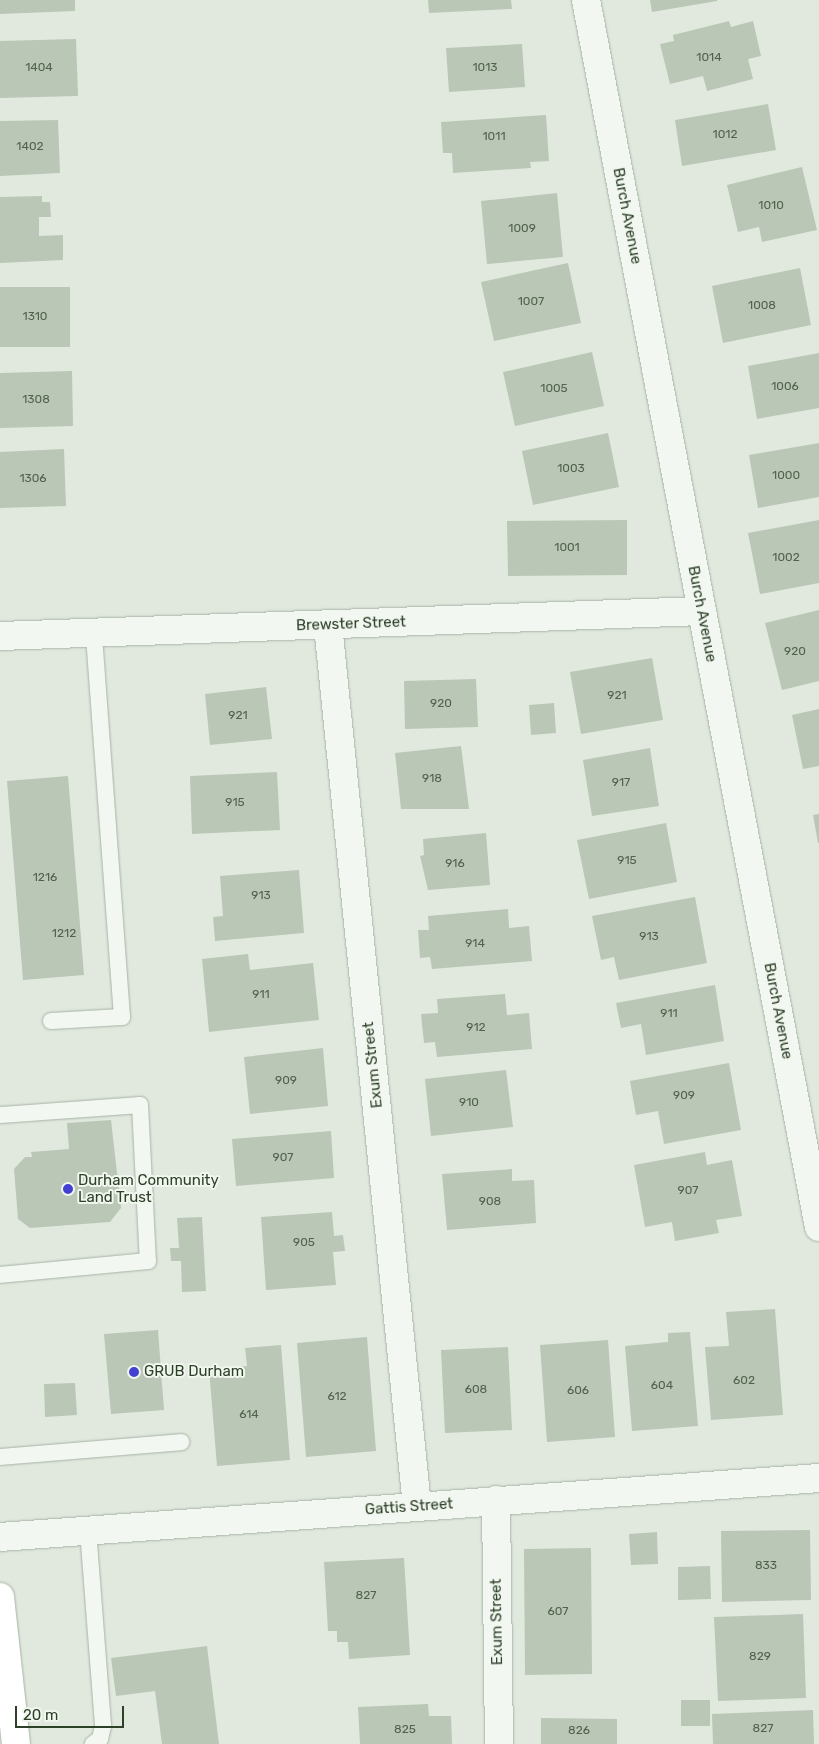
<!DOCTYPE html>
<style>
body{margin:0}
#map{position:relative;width:819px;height:1744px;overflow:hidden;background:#e1e9df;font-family:Rubik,sans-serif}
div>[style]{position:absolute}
.building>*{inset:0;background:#bac6b6}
.roads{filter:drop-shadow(0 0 1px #a7b3a4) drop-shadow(0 0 1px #a7b3a4)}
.lane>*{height:16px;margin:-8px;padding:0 8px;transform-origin:8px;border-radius:8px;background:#f3f7f2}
.street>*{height:28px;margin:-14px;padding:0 14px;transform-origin:14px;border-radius:14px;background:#f3f7f2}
.secondary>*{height:28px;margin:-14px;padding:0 14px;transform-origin:14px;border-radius:14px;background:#fff}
.dots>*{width:14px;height:14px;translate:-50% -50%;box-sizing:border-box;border:2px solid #f1f6ef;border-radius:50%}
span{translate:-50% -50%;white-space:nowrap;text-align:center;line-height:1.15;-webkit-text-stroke:4px #f1f6ef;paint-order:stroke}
.number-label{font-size:12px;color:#50624c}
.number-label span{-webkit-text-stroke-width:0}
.street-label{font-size:15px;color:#2d4028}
.poi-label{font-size:15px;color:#2d4028}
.left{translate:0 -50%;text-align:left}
.scale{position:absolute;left:15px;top:1706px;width:109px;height:22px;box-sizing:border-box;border:2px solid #2d4028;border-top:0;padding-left:6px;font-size:15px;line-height:18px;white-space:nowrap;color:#2d4028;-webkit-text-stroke:4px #f1f6ef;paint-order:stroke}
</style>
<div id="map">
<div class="building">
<div style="clip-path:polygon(0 0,75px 0,75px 11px,0 14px)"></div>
<div style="clip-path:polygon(428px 0,511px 0,512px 9px,429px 13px)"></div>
<div style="clip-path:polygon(650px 0,717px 0,717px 1px,652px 12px)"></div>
<div style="clip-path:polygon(729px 21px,731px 27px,753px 21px,761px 56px,748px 59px,753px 79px,707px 91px,703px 76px,670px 84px,660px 44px,674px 41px,673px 35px)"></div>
<div style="clip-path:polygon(76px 39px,78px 96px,0 98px,0 41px)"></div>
<div style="clip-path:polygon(522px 44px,525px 87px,449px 92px,446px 48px)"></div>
<div style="clip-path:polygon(768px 104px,776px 150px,682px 166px,675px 120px)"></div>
<div style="clip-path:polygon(546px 115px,549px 161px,530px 162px,531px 168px,453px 173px,452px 153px,443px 153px,441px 122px)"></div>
<div style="clip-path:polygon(58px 120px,60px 173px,0 176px,0 121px)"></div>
<div style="clip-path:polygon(802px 167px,817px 230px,762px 242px,759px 227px,738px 232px,727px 185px)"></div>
<div style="clip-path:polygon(557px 193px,563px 257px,487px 264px,481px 201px)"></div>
<div style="clip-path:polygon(42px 196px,42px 202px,50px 202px,51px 217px,39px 217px,39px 236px,63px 235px,63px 260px,0 263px,0 197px)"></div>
<div style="clip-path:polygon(568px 263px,581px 323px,494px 341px,481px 282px)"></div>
<div style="clip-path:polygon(800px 268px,811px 325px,723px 343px,712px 286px)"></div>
<div style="clip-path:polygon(0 287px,70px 287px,70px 347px,0 347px)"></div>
<div style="clip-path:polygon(592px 352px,604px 406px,515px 426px,503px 372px)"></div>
<div style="clip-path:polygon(819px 353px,819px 408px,757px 419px,748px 366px)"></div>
<div style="clip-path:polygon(72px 371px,73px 426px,0 428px,0 373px)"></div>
<div style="clip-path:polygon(608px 433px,619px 487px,533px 505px,522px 451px)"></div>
<div style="clip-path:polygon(819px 443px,819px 497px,758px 508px,749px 455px)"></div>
<div style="clip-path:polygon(64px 449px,66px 506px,0 508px,0 452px)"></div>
<div style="clip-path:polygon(627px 520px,627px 575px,508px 576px,507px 521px)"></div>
<div style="clip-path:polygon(819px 520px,819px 583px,760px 594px,748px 533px)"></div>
<div style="clip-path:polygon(819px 610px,819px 681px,782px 690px,765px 623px)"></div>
<div style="clip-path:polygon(652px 658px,663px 720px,581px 734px,570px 672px)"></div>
<div style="clip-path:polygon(476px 679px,478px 727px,405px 729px,404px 681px)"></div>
<div style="clip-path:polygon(266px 687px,272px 739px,210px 745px,205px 694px)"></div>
<div style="clip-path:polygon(554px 703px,556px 733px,531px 735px,529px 705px)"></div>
<div style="clip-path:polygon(819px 709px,819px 766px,803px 769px,792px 715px)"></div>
<div style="clip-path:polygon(461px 746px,469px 809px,401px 809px,395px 753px)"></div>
<div style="clip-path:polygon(650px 748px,659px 806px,592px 816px,583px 760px)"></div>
<div style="clip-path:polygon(277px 772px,280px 830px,192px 834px,190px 776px)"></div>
<div style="clip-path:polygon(68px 776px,84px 975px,23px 980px,7px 781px)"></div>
<div style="clip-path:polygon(819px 814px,819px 843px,818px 843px,813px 815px)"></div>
<div style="clip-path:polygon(666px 823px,677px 882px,589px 899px,577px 840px)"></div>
<div style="clip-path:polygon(486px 833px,490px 885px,428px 890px,420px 856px,424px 855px,423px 839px)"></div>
<div style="clip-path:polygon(299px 870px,304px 933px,215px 941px,213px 917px,223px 916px,220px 876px)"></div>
<div style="clip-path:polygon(695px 897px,707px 963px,619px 980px,614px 957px,601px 960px,592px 916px)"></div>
<div style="clip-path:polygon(508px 909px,509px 928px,529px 926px,532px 961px,432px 969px,430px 957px,420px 958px,418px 930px,429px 930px,428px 916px)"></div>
<div style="clip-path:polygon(248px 954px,250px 970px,313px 963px,319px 1020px,209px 1032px,202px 959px)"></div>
<div style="clip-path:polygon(715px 985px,724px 1041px,646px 1055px,641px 1024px,621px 1028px,616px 1003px)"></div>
<div style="clip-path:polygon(505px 994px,507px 1015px,529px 1013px,532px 1049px,437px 1057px,435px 1042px,424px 1043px,421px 1014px,438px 1013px,437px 999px)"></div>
<div style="clip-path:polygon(323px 1048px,328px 1106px,250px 1114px,244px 1057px)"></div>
<div style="clip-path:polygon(729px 1063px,741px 1130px,664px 1144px,658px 1111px,636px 1115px,630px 1081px)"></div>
<div style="clip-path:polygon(506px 1070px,513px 1127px,431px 1136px,425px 1079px)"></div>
<div style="clip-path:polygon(111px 1120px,121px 1208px,110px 1222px,30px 1228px,18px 1219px,14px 1169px,25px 1157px,32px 1157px,31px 1152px,69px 1149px,67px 1123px)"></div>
<div style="clip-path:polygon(331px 1131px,334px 1178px,236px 1186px,232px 1139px)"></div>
<div style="clip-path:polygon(705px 1152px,707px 1165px,732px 1160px,742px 1216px,716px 1220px,719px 1233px,675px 1241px,672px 1222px,645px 1227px,634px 1165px)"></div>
<div style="clip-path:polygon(512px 1169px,512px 1181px,534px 1180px,536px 1223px,447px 1230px,442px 1174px)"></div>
<div style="clip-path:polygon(332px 1212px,334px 1236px,343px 1235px,345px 1251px,333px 1252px,336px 1285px,266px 1290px,261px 1217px)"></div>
<div style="clip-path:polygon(202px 1217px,206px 1291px,182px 1292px,181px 1261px,171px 1261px,170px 1248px,179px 1248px,177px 1218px)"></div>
<div style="clip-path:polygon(775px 1309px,783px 1415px,711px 1420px,705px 1347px,729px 1346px,726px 1312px)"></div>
<div style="clip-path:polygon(158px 1330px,164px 1410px,111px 1414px,104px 1334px)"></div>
<div style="clip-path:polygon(690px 1332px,698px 1426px,632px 1431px,625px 1346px,668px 1342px,668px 1333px)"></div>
<div style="clip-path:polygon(367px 1337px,376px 1451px,306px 1457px,297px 1343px)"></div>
<div style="clip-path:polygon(608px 1340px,615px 1437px,547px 1442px,540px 1345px)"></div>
<div style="clip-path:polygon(281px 1345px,290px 1460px,217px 1466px,209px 1369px,247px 1366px,245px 1348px)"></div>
<div style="clip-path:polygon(508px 1347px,512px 1430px,445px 1433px,441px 1350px)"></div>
<div style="clip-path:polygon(75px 1383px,77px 1415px,45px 1417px,44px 1384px)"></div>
<div style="clip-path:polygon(810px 1530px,811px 1600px,722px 1602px,721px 1531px)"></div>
<div style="clip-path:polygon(657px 1532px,658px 1564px,631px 1565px,629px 1534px)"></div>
<div style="clip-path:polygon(591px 1548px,592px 1674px,525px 1675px,524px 1549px)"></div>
<div style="clip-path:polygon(404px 1558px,410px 1655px,349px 1659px,348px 1642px,337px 1642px,337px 1631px,328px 1631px,324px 1562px)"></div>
<div style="clip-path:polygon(710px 1566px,711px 1599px,678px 1600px,678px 1567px)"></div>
<div style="clip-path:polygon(803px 1614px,806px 1698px,718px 1701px,714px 1617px)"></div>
<div style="clip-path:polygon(207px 1646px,219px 1744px,162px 1744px,155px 1691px,116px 1696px,111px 1658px)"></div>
<div style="clip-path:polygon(681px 1700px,710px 1700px,710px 1726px,681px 1726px)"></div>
<div style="clip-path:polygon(428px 1704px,429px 1716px,451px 1716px,452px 1744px,360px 1744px,358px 1707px)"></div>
<div style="clip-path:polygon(813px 1710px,814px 1744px,713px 1744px,712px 1714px)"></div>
<div style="clip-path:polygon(541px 1718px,617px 1719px,617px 1744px,541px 1744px)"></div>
</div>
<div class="roads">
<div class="lane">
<div style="left:51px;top:1021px;width:71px;rotate:-3.2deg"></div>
<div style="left:122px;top:1017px;width:385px;rotate:-94.2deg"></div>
<div style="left:0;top:1115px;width:140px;rotate:-4.1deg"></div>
<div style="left:140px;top:1105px;width:156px;rotate:87.1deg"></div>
<div style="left:148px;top:1261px;width:149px;rotate:174.6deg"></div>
<div style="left:0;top:1457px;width:182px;rotate:-4.7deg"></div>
<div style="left:88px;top:1530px;width:197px;rotate:85.6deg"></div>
<div style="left:103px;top:1726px;width:13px;rotate:103deg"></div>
<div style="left:100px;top:1739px;width:9px;rotate:144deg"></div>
</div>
<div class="street">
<div style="left:586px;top:0;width:1249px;rotate:79.25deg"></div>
<div style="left:328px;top:625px;width:885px;rotate:84.23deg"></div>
<div style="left:0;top:636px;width:702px;rotate:-2.04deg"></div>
<div style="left:496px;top:1500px;width:244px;rotate:89.3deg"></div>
<div style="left:0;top:1537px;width:821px;rotate:-4.12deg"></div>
</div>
<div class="secondary">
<div style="left:0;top:1597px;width:148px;rotate:83.8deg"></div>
</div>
</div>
<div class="dots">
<div style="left:68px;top:1189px;background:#4241d1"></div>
<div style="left:134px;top:1372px;background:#4241d1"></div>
</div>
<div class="number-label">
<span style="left:709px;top:58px">1014</span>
<span style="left:39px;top:68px">1404</span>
<span style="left:485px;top:68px">1013</span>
<span style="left:725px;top:135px">1012</span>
<span style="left:494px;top:137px">1011</span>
<span style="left:30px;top:147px">1402</span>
<span style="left:771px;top:206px">1010</span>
<span style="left:522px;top:229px">1009</span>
<span style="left:531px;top:302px">1007</span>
<span style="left:762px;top:306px">1008</span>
<span style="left:35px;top:317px">1310</span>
<span style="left:785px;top:387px">1006</span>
<span style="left:554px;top:389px">1005</span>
<span style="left:36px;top:400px">1308</span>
<span style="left:571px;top:469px">1003</span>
<span style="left:786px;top:476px">1000</span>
<span style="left:33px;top:479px">1306</span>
<span style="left:567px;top:548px">1001</span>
<span style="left:786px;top:558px">1002</span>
<span style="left:795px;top:652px">920</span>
<span style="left:617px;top:696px">921</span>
<span style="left:441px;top:704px">920</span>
<span style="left:238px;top:716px">921</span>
<span style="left:432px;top:779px">918</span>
<span style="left:621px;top:783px">917</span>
<span style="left:235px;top:803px">915</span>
<span style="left:627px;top:861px">915</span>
<span style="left:455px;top:864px">916</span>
<span style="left:45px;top:878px">1216</span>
<span style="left:261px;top:896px">913</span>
<span style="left:64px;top:934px">1212</span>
<span style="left:649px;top:937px">913</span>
<span style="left:475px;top:944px">914</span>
<span style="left:261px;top:995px">911</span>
<span style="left:669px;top:1014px">911</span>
<span style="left:476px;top:1028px">912</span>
<span style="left:286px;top:1081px">909</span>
<span style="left:684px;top:1096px">909</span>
<span style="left:469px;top:1103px">910</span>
<span style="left:283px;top:1158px">907</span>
<span style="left:688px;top:1191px">907</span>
<span style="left:490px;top:1202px">908</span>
<span style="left:304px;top:1243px">905</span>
<span style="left:744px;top:1381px">602</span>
<span style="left:662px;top:1386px">604</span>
<span style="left:476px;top:1390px">608</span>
<span style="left:578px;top:1391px">606</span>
<span style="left:337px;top:1397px">612</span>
<span style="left:249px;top:1415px">614</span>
<span style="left:766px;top:1566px">833</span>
<span style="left:366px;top:1596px">827</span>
<span style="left:558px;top:1612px">607</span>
<span style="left:760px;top:1657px">829</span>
<span style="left:763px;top:1729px">827</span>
<span style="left:405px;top:1730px">825</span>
<span style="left:579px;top:1731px">826</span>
</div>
<div class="street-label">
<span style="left:627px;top:216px;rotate:79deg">Burch Avenue</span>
<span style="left:702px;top:614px;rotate:79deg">Burch Avenue</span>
<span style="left:351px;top:624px;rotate:-2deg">Brewster Street</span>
<span style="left:778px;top:1011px;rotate:79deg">Burch Avenue</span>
<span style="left:373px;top:1065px;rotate:-96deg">Exum Street</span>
<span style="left:409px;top:1507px;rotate:-4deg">Gattis Street</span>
<span style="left:497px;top:1622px;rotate:-91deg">Exum Street</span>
</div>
<div class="poi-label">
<span class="left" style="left:78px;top:1189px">Durham Community<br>Land Trust</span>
<span class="left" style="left:144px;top:1372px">GRUB Durham</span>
</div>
<div class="scale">20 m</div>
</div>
